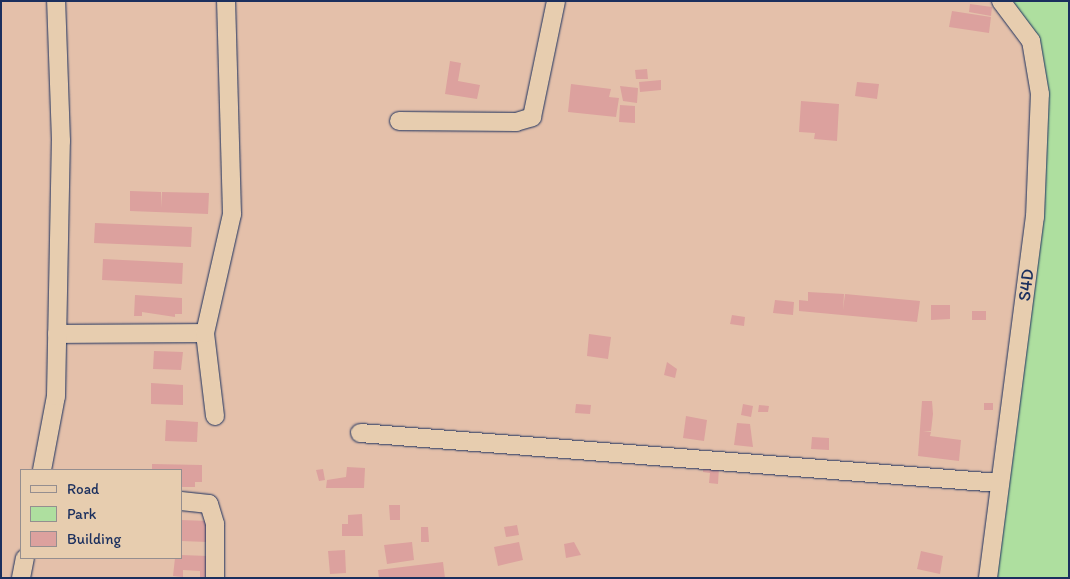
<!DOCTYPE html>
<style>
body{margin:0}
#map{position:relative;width:1070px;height:579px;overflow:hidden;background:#e4c0aa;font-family:Itim,sans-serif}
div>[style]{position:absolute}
.green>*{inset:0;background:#aedf9f}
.building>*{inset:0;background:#dca19e}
.roads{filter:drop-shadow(0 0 1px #1b2f5e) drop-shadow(0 0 1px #1b2f5e)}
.minor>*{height:18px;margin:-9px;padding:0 9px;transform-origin:9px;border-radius:9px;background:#e7cdaf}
span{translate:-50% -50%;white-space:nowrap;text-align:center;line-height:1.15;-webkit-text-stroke:4px #e7cdaf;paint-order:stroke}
.street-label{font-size:18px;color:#1b2f5e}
.frame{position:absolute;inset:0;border:2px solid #1b2f5e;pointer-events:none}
.legend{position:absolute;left:20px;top:469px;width:162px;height:90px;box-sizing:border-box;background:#e7cdaf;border:1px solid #958e8f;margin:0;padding:6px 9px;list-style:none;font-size:15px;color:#1b2f5e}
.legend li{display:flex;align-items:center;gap:10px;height:25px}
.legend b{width:25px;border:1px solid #958e8f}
</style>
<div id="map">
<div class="green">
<div style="clip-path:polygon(1011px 1px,1069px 1px,1069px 578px,997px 578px,1048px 88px)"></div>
</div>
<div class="building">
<div style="clip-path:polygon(970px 4px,992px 7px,991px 16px,969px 12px)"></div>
<div style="clip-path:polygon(952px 11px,991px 17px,989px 33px,949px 27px)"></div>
<div style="clip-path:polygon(450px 61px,461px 63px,458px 81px,480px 85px,477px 99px,445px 94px)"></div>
<div style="clip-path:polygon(647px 69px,648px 79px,636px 79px,635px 70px)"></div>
<div style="clip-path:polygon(661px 80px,661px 90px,640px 92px,639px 82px)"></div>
<div style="clip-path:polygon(857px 82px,879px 84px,877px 99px,855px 96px)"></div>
<div style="clip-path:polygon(571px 84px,611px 89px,609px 97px,619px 98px,616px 117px,568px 112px)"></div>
<div style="clip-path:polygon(620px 86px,638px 88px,637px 103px,623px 101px)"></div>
<div style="clip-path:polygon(801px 101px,839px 104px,837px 141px,814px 139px,815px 133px,799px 132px)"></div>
<div style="clip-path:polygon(620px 105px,635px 106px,635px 123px,619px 122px)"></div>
<div style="clip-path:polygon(130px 191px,161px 192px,161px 208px,162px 192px,209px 193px,208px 214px,130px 211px)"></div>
<div style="clip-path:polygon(95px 223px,192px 227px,191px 247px,94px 243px)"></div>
<div style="clip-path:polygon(103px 259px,183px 263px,182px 284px,102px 280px)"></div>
<div style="clip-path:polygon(808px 292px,844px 294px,843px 310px,845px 294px,920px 301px,917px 322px,799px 311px,799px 300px,808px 301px)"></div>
<div style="clip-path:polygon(135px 295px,182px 298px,182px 314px,175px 314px,175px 317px,142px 312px,142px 316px,134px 316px)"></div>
<div style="clip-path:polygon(775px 300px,794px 302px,793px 315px,773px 313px)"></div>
<div style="clip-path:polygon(931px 305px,950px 305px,950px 319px,931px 320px)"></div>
<div style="clip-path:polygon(972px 311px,986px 311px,986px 320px,972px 320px)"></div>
<div style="clip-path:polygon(732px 315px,745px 317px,744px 326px,730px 324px)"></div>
<div style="clip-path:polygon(589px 334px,611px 337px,608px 359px,587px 356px)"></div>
<div style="clip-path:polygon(154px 351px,183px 352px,181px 370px,153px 369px)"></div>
<div style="clip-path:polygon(667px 362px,677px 369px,675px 378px,664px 375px)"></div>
<div style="clip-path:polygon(151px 383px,183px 385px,183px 405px,151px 404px)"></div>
<div style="clip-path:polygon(922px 401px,932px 401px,933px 414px,931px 431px,923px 431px,931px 432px,930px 436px,961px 440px,959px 461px,918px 456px)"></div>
<div style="clip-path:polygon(984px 403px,993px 403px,993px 410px,984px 410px)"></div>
<div style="clip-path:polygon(576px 404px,591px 405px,590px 414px,575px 413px)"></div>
<div style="clip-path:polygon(743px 404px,753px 406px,751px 417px,741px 415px)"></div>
<div style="clip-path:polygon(759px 405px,769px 406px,768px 412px,758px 412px)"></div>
<div style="clip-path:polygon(686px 416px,707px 420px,704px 441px,683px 438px)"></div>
<div style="clip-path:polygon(166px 420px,198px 422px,197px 442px,165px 441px)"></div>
<div style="clip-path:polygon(737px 423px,750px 424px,753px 447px,734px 445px)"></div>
<div style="clip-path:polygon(812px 437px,829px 438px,829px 450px,811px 449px)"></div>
<div style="clip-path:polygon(152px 464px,202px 465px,202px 482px,195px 482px,195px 487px,181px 487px,181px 470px,152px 470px)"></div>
<div style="clip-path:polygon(703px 465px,719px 467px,718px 484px,709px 483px,710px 473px,703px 472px)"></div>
<div style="clip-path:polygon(347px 467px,365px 468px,364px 488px,326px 488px,327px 480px,346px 477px)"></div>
<div style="clip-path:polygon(323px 469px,325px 480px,319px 481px,316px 470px)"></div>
<div style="clip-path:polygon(389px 505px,400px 505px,400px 520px,390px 520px)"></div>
<div style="clip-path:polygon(362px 514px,363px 536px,342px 536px,342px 524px,348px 524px,348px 515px)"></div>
<div style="clip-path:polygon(181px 520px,208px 521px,207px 542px,181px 541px)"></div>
<div style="clip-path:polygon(517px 525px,519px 535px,506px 537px,504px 527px)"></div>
<div style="clip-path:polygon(421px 527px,428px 527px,429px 542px,421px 542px)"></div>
<div style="clip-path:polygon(412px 542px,414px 560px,387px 564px,384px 545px)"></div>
<div style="clip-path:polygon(519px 542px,523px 560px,498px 566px,494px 547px)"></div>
<div style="clip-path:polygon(574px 542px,581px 555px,566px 558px,564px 544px)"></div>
<div style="clip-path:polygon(345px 550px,346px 573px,330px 574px,328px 551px)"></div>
<div style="clip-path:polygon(921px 551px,943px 556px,940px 574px,917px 569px)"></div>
<div style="clip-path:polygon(181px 555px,208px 556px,207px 577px,200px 577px,200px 571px,183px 570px,183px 577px,173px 576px,175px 558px)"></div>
<div style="clip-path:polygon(443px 562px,445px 578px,379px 578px,378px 570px)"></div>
</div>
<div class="roads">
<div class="minor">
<div style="left:399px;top:121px;width:117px;rotate:0.5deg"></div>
<div style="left:516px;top:122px;width:17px;rotate:-17deg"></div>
<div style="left:532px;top:117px;width:118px;rotate:-78.3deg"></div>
<div style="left:57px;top:334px;width:148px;rotate:-0.4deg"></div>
<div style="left:215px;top:416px;width:84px;rotate:-96.9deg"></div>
<div style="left:205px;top:333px;width:122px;rotate:-77.2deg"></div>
<div style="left:232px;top:214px;width:213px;rotate:-91.6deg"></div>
<div style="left:360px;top:433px;width:642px;rotate:4.47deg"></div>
<div style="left:42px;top:470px;width:75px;rotate:-79.3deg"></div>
<div style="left:56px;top:396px;width:255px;rotate:-88.9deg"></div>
<div style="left:61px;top:141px;width:140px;rotate:-92deg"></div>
<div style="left:181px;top:501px;width:28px;rotate:6deg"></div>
<div style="left:209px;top:504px;width:21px;rotate:73deg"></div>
<div style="left:215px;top:524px;width:54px;rotate:90deg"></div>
<div style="left:21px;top:578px;width:20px;rotate:-79deg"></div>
<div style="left:988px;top:578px;width:364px;rotate:-82.6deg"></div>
<div style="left:1035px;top:217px;width:123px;rotate:-87.7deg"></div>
<div style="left:1040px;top:94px;width:54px;rotate:-99.6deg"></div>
<div style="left:1031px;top:41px;width:50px;rotate:-126.9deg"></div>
</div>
</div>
<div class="street-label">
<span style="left:1026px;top:285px;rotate:-83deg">S4D</span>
</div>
<div class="frame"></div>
<ul class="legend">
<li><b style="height:6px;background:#e7cdaf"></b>Road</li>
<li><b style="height:14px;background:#aedf9f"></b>Park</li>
<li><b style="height:14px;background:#dca19e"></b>Building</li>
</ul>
</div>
